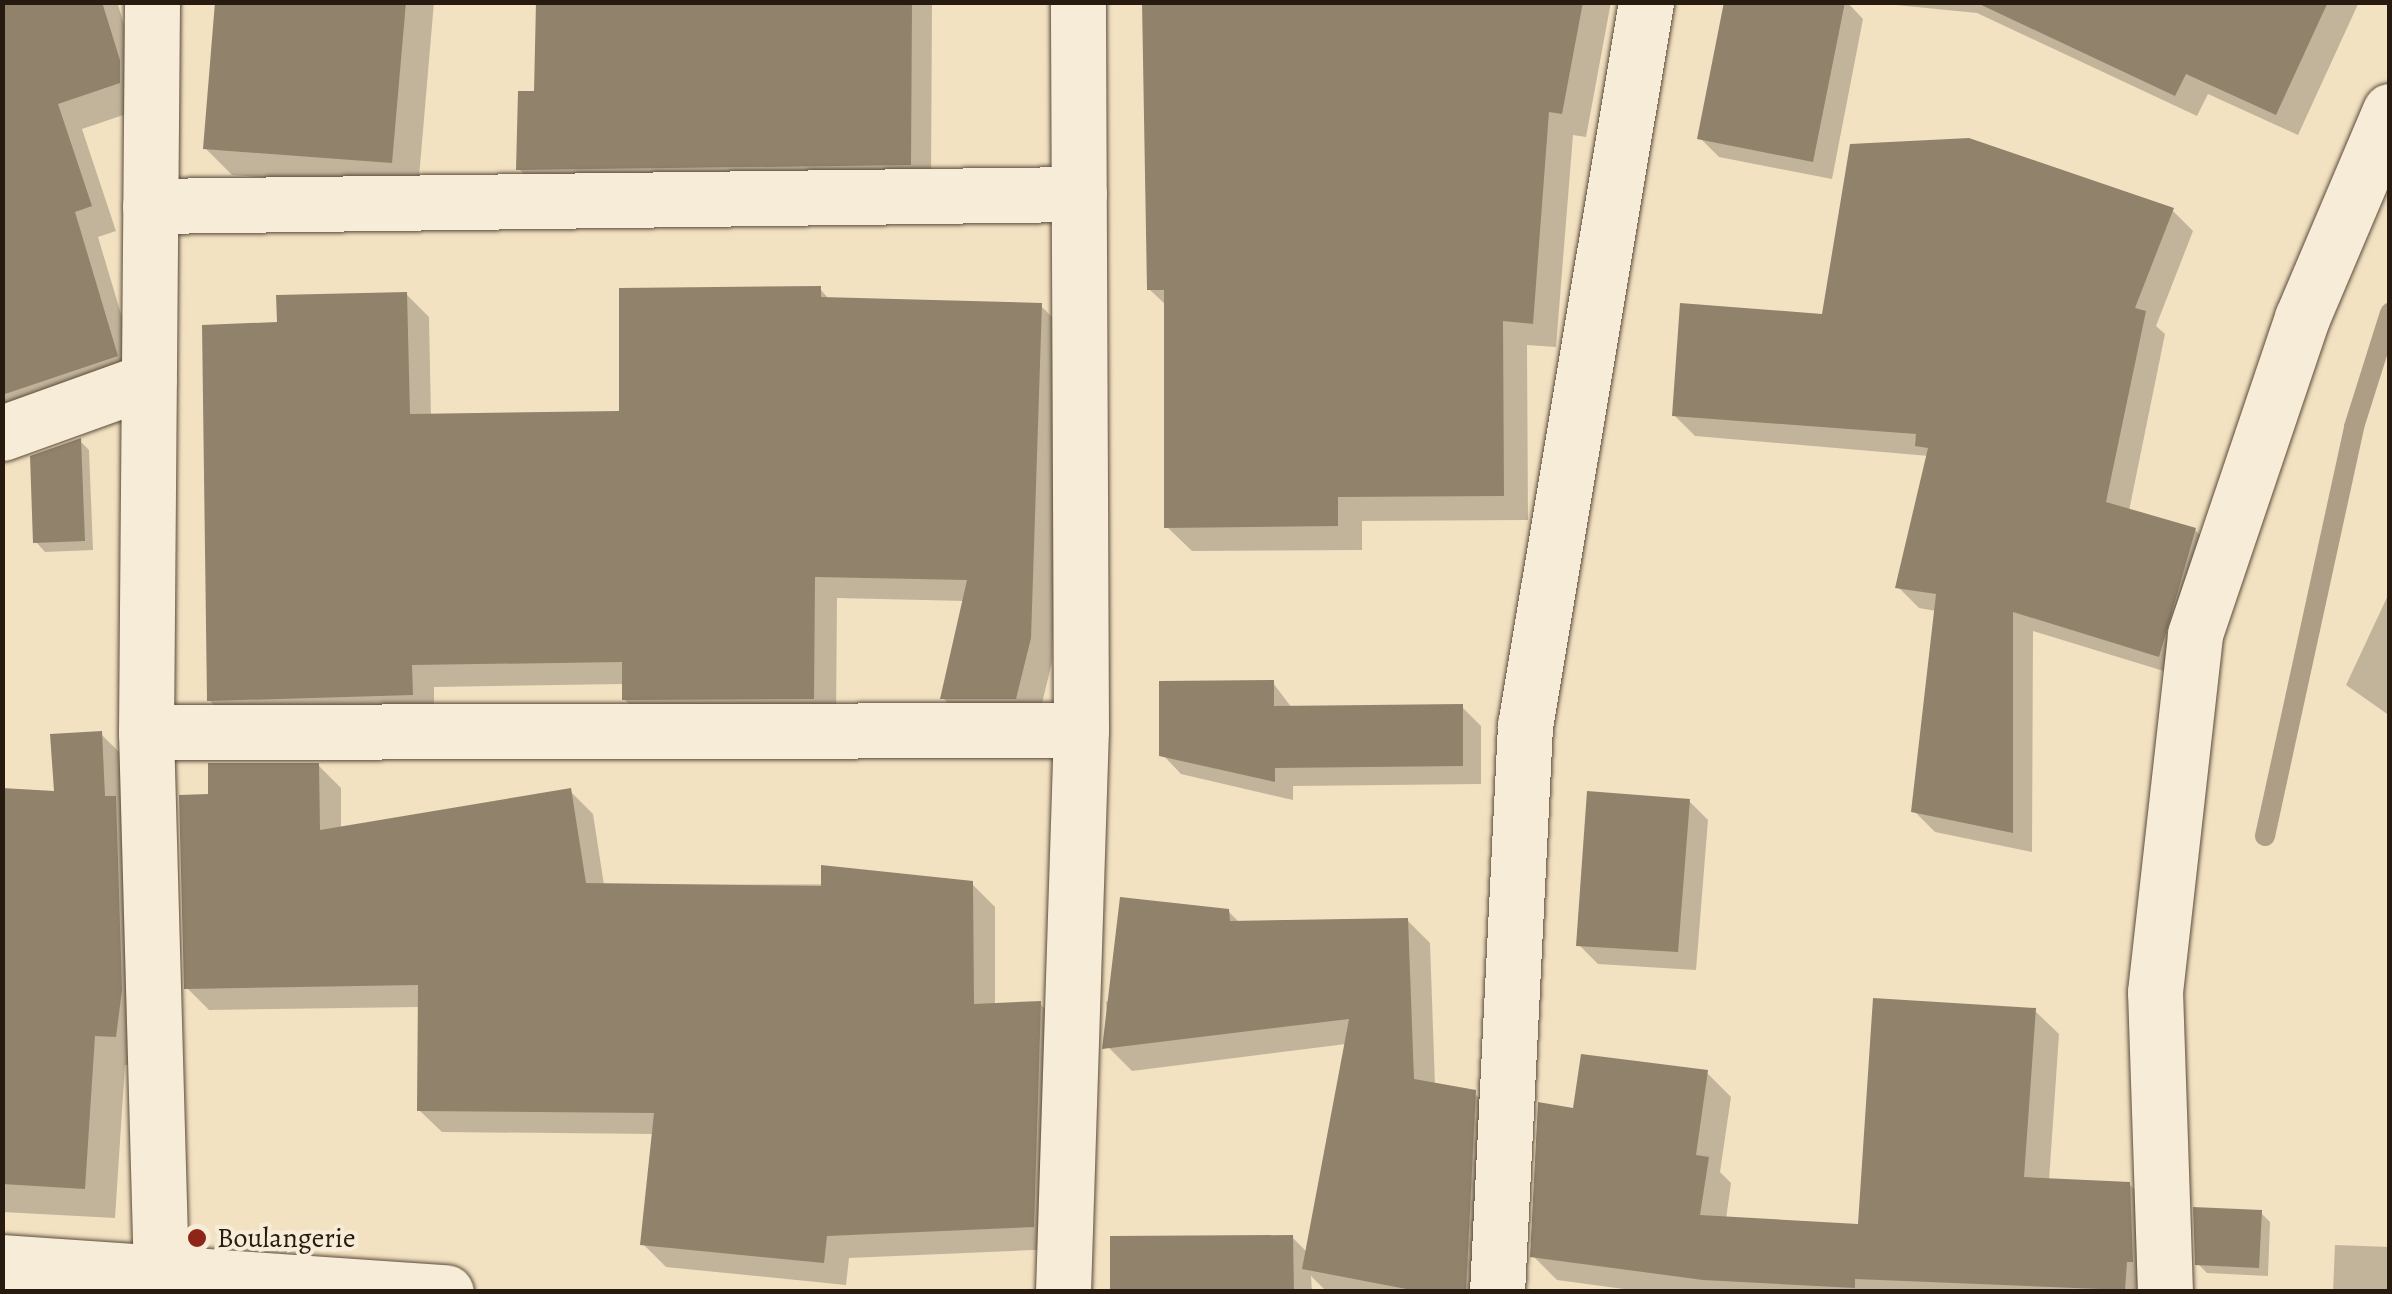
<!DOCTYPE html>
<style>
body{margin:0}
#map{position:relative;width:2392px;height:1294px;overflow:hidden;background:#f3e2c2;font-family:Alegreya,serif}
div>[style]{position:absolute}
.shadow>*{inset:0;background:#0003}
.stream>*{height:20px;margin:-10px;padding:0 10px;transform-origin:10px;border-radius:10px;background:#ae9e85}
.building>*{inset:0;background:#91826c}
.roads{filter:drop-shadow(0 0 2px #5a4c3b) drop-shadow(0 0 2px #5a4c3b)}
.street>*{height:55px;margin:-27.5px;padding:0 27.5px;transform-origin:27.5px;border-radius:27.5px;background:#f7ecd7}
.secondary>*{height:55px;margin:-27.5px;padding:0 27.5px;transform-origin:27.5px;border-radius:27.5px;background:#f7ecd7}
.dots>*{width:28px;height:28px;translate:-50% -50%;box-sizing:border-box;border:5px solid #f7ecd7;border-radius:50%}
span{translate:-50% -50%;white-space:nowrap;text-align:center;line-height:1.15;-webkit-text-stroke:8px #f7ecd7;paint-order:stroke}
.poi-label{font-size:28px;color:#271a0e}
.left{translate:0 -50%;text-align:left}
.frame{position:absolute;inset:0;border:5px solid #271a0e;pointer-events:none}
</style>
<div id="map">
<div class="shadow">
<div style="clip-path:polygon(2px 2px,117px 2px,144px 87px,144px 108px,82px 129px,116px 231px,98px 237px,141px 381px,2px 431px)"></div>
<div style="clip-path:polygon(217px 2px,434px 2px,418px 189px,232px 175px,205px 148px)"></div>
<div style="clip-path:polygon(539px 2px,932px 2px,931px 185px,540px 190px,519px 169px,537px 94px)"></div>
<div style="clip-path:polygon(1144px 2px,1611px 2px,1586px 137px,1573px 135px,1556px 347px,1527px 345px,1528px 520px,1362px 521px,1362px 550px,1192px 551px,1167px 527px,1167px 306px,1149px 289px)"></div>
<div style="clip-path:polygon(1727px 2px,1847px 2px,1863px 19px,1832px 179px,1719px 157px,1700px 138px)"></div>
<div style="clip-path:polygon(2359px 2px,2298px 135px,2208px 94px,2197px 116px,1977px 13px,1876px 3px)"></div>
<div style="clip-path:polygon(2172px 210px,2193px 231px,2156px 326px,2165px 334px,2129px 511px,2195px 530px,2216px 551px,2180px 676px,2033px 631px,2032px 852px,1935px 832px,1914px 811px,1936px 611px,1919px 608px,1898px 587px,1929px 456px,1695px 436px,1674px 415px,1824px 316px)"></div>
<div style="clip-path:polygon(820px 289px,830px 300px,1041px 306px,1063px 328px,1052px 662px,1038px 720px,965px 720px,943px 698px,965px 601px,837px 598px,836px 721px,646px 721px,624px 699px,624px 684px,434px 687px,434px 716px,232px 722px,209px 700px,279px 324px,406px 294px,429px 317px,431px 416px,622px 414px)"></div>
<div style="clip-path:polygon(80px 441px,89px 450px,93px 550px,45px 552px,36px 542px)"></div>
<div style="clip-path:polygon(2390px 591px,2390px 716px,2346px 685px)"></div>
<div style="clip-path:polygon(1273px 683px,1292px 708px,1462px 707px,1481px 726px,1481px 784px,1293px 786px,1293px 800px,1181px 774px,1162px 754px)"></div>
<div style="clip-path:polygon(101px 734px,131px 764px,146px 1066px,125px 1065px,115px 1218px,2px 1212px,2px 791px,56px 794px)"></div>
<div style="clip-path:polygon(318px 765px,341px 788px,341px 829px,570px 791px,593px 814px,604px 885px,972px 884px,995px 907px,995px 1006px,1040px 1004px,1063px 1027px,1056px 1249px,849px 1258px,846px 1285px,666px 1267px,643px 1244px,654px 1134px,442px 1132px,419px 1110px,420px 1007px,209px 1010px,187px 988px,211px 797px)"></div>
<div style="clip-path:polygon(1689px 801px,1708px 820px,1696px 970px,1598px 964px,1579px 945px)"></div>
<div style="clip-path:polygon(1228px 911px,1240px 923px,1407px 920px,1430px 943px,1435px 1085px,1474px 1093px,1498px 1116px,1489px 1292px,1327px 1292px,1311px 1276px,1312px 1292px,1113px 1292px,1292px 1237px,1307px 1252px,1346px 1044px,1132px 1071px,1109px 1048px,1106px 1002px)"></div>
<div style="clip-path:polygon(2035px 1011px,2059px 1034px,2049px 1181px,2129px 1184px,2153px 1208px,2150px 1292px,1646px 1292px,1557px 1280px,1533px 1256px,1575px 1111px,1707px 1073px,1731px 1097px,1720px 1172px,1731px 1183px,1726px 1219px,1861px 1227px)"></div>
<div style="clip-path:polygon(2261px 1213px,2270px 1222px,2268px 1276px,2207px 1273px,2198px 1264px)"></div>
<div style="clip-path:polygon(2335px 1245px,2390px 1247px,2390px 1292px,2333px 1292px)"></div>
</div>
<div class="stream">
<div style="left:2265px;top:836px;width:419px;rotate:-77.7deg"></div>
<div style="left:2354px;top:427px;width:120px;rotate:-72.5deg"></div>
</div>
<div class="building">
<div style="clip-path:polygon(2px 2px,102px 2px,120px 60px,120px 83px,58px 104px,92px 206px,75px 212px,118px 356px,2px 395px)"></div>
<div style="clip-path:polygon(215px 2px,406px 2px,392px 163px,203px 149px)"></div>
<div style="clip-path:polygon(536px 2px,912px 2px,911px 165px,516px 170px,518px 91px,534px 91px)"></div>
<div style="clip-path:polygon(1142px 2px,1583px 2px,1562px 114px,1549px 112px,1533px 324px,1503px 321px,1504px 496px,1338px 497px,1338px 526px,1164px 528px,1164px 290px,1147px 290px)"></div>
<div style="clip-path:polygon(1724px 2px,1845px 2px,1813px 162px,1697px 139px)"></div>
<div style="clip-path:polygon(1975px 2px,2328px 2px,2276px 115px,2186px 74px,2175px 96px)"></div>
<div style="clip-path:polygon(1969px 138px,2174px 208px,2135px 308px,2146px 311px,2106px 502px,2196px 528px,2159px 657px,2013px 612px,2013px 833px,1911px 812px,1936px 594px,1895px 588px,1928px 448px,1915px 446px,1916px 434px,1672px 416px,1680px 303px,1822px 314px,1850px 144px)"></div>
<div style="clip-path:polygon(821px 286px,821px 297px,1042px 303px,1031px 638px,1016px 699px,940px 699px,967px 580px,815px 577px,814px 699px,622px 700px,622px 662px,412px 665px,413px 695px,207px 701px,202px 325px,277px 322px,276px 295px,407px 292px,410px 414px,619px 411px,619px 288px)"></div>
<div style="clip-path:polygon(81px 438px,85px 541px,33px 543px,30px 456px)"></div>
<div style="clip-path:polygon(1274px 680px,1274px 706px,1463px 704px,1463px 766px,1275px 768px,1275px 782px,1159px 756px,1159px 681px)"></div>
<div style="clip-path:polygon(102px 731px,105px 796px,116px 796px,122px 990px,116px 1037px,95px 1036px,85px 1189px,2px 1184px,2px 788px,54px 791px,50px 734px)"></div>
<div style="clip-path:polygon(208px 763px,319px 763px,320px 830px,571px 788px,586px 883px,821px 886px,821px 865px,973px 881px,974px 1004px,1041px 1001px,1034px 1227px,827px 1236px,824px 1263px,640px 1245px,654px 1113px,417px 1111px,418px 985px,184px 989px,179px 795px,208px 794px)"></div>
<div style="clip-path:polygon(1587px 791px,1690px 799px,1678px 952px,1576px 946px)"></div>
<div style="clip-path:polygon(1120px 897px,1229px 909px,1230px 921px,1408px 918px,1414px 1079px,1476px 1090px,1466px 1292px,1422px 1292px,1302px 1269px,1349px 1019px,1102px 1049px)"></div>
<div style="clip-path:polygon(1873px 998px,2036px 1008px,2024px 1177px,2130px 1182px,2133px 1262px,2127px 1262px,2125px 1290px,1855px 1279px,1855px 1288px,1703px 1280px,1530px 1257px,1538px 1102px,1573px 1108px,1581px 1054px,1708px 1070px,1696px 1155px,1709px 1157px,1700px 1215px,1858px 1224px)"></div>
<div style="clip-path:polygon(2193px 1207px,2262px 1210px,2259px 1268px,2195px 1265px)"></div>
<div style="clip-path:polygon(1293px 1235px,1294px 1292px,1110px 1292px,1110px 1236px)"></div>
</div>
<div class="roads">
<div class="street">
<div style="left:152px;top:2px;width:730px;rotate:90.47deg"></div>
<div style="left:146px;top:732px;width:543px;rotate:88.42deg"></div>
<div style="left:150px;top:206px;width:929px;rotate:-0.74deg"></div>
<div style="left:2px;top:433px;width:156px;rotate:-19.8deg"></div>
<div style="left:146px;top:732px;width:935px;rotate:-0.12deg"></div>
<div style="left:1063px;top:1292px;width:562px;rotate:-88.17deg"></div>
<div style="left:1081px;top:730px;width:728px;rotate:-90.24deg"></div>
<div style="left:1497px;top:1292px;width:567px;rotate:-87.17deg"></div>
<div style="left:1525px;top:726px;width:734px;rotate:-80.51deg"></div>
<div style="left:2165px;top:1292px;width:300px;rotate:-91.9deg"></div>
<div style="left:2155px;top:992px;width:360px;rotate:-83.6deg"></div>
<div style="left:2195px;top:634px;width:334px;rotate:-71.3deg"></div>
<div style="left:2302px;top:318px;width:225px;rotate:-67deg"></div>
</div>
<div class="secondary">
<div style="left:2px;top:1262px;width:445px;rotate:3.9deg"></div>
</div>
</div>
<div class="dots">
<div style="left:197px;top:1238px;background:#8f2418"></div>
</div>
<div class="poi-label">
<span class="left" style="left:217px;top:1238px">Boulangerie</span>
</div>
<div class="frame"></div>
</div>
